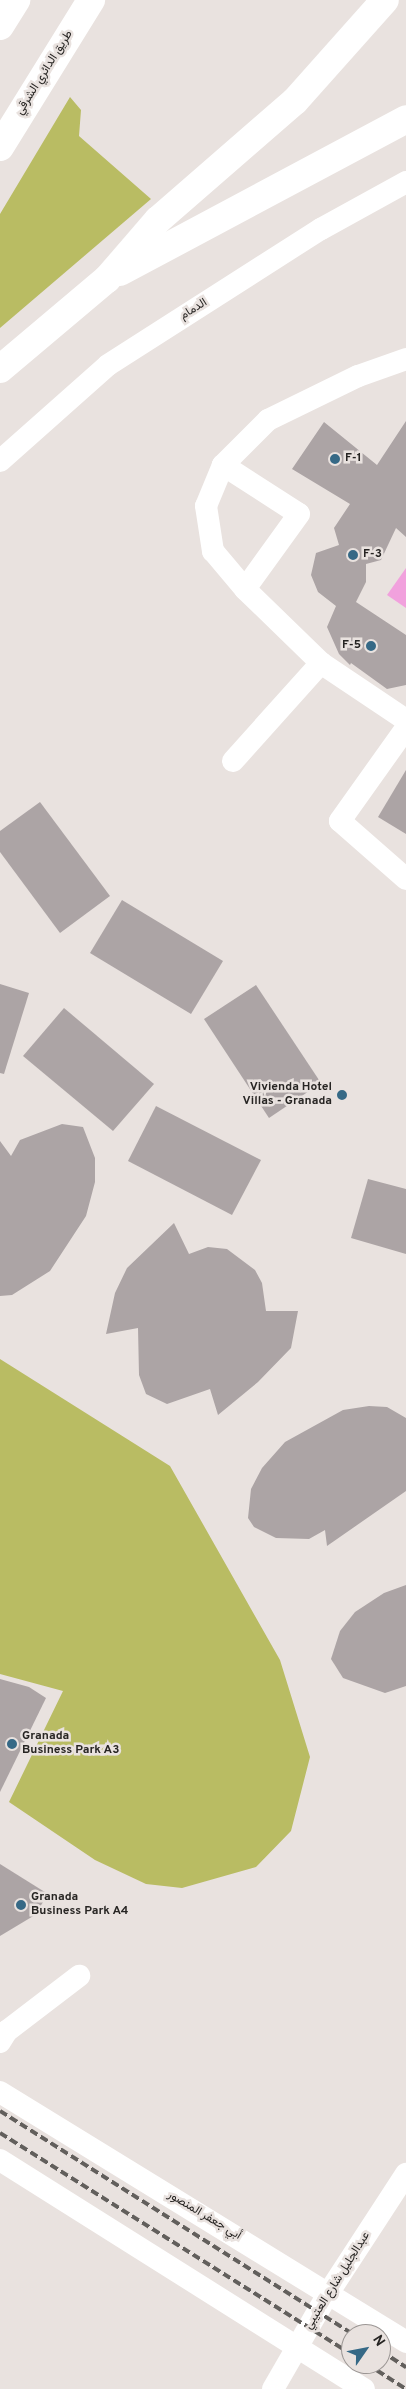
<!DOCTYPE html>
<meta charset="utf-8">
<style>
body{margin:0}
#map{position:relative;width:406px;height:2389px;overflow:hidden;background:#e9e2df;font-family:Overpass,Vazirmatn,sans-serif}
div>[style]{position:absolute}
.green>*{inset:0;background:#b9bc63}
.water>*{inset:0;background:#f1a1dd}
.building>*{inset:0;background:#aca4a5}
.minor>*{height:22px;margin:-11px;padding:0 11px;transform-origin:11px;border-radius:11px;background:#fff}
.highway>*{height:28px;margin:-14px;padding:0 14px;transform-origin:14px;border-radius:14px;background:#fff}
.rail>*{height:4px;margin-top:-2px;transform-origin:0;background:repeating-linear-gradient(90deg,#625f5c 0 8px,transparent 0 12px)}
.dots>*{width:14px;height:14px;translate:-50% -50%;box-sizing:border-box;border:2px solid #e9e2df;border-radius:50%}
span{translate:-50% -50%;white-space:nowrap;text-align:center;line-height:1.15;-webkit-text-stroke:5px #e9e2df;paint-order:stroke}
.street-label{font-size:12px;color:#272523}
.poi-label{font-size:12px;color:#272523;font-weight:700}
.left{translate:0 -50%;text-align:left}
.right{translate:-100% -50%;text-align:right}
.north{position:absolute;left:341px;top:2324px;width:50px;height:50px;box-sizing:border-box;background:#e9e2df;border:1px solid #9b9694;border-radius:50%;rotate:57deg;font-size:14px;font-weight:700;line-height:20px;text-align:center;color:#272523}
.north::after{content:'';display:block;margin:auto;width:18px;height:22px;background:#366986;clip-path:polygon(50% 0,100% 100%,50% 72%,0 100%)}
</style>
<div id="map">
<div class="green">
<div style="clip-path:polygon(70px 97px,81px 110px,79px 136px,151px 199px,0 328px,0 214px)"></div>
<div style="clip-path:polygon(0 1359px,170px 1466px,280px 1660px,310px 1757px,291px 1831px,256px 1867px,182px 1888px,146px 1884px,95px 1860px,9px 1802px,63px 1691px,0 1674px)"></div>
</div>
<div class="water">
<div style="clip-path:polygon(406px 568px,406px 608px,387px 595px)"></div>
</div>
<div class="building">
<div style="clip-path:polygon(406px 421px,406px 537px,396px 528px,381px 560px,366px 564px,366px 582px,356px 602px,406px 635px,406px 685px,387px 689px,351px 663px,350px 665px,339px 654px,327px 627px,336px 606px,318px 592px,311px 575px,316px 553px,339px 545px,334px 528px,350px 504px,292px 469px,324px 422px,377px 465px)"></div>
<div style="clip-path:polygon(406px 770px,406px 834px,378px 817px)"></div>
<div style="clip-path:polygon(40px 802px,110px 896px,60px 933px,0 852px,0 831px)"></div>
<div style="clip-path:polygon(122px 900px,223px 961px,191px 1014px,90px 953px)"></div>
<div style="clip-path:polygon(0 984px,29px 993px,4px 1074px,0 1073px)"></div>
<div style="clip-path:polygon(256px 985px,321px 1083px,269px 1118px,204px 1019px)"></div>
<div style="clip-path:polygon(64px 1008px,154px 1084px,113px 1131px,23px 1056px)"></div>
<div style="clip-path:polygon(156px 1106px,261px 1160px,232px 1215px,128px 1161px)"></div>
<div style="clip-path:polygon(62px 1124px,83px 1127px,95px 1158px,95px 1182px,86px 1216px,50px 1271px,12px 1295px,0 1296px,0 1141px,11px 1156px,20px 1140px)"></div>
<div style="clip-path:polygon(368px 1179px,406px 1189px,406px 1254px,351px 1238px)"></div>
<div style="clip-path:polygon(174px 1223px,189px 1254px,208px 1247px,227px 1249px,255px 1270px,262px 1283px,266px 1311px,298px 1311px,291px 1348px,258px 1382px,218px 1415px,210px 1389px,167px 1404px,146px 1394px,139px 1375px,138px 1328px,106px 1334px,115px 1293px,127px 1268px)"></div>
<div style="clip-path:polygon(369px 1406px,387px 1407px,406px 1418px,406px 1491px,327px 1546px,325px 1530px,309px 1539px,276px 1538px,254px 1527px,248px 1518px,251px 1489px,262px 1468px,285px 1442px,343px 1410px)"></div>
<div style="clip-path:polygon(406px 1585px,406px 1686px,385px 1693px,343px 1678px,331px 1659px,340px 1631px,355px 1612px,384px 1593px)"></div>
<div style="clip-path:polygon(0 1679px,29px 1687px,46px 1698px,0 1792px)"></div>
<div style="clip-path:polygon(0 1864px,48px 1894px,35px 1915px,0 1936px)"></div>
</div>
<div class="minor">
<div style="left:406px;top:359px;width:51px;rotate:160.5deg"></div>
<div style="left:358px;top:376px;width:100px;rotate:153.9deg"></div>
<div style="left:268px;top:420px;width:64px;rotate:135deg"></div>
<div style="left:223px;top:465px;width:44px;rotate:112.5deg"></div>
<div style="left:206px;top:506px;width:46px;rotate:81.2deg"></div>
<div style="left:213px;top:551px;width:50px;rotate:49.9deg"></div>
<div style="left:245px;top:589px;width:106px;rotate:44.2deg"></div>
<div style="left:321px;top:663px;width:102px;rotate:33.8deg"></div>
<div style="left:0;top:461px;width:144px;rotate:-41.6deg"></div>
<div style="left:108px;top:365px;width:253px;rotate:-32.6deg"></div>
<div style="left:321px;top:229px;width:97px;rotate:-28.9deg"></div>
<div style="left:223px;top:465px;width:90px;rotate:32.8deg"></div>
<div style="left:299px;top:514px;width:92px;rotate:125.8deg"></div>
<div style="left:406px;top:728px;width:114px;rotate:125.4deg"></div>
<div style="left:340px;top:821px;width:88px;rotate:41.3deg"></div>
<div style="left:233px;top:761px;width:132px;rotate:-48.1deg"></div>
<div style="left:0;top:2042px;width:13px;rotate:-58deg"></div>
<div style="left:7px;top:2031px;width:91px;rotate:-37.4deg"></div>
<div style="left:0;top:2092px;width:477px;rotate:31.6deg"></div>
<div style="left:0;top:2160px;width:430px;rotate:32.2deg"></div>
<div style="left:273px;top:2389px;width:112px;rotate:-60deg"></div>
<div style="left:329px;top:2292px;width:141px;rotate:-56.9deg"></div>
</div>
<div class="highway">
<div style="left:0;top:26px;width:31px;rotate:-58deg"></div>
<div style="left:0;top:147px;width:173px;rotate:-58.2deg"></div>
<div style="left:120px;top:272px;width:324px;rotate:-28.1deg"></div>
<div style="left:0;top:369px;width:140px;rotate:-40.1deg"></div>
<div style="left:107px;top:279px;width:78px;rotate:-49.2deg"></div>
<div style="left:158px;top:220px;width:181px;rotate:-41deg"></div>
<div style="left:295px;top:101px;width:135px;rotate:-48.3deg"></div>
</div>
<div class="rail">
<div style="left:0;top:2111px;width:418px;rotate:32.3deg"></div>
<div style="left:0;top:2133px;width:415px;rotate:32.2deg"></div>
<div style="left:381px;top:2351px;width:30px;rotate:33deg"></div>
<div style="left:367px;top:2364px;width:46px;rotate:32.7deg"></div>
</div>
<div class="dots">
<div style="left:335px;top:459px;background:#366986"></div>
<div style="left:353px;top:555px;background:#366986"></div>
<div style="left:371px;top:646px;background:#366986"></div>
<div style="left:342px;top:1095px;background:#366986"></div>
<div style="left:12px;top:1744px;background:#366986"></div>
<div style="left:21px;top:1905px;background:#366986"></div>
</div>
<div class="street-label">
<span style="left:45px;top:73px;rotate:-58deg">طريق الدائري الشرقي</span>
<span style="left:194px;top:310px;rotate:-32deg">الدمام</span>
<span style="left:204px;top:2216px;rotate:31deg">أبي جعفر المنصور</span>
<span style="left:338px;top:2281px;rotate:-58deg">عبدالجليل شارع العتيبي</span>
</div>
<div class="poi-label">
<span class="left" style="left:345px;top:459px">F-1</span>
<span class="left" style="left:363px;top:555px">F-3</span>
<span class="right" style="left:361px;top:646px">F-5</span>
<span class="right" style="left:332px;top:1095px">Vivienda Hotel<br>Villas - Granada</span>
<span class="left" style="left:22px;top:1744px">Granada<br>Business Park A3</span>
<span class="left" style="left:31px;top:1905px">Granada<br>Business Park A4</span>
</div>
<div class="north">N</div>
</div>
